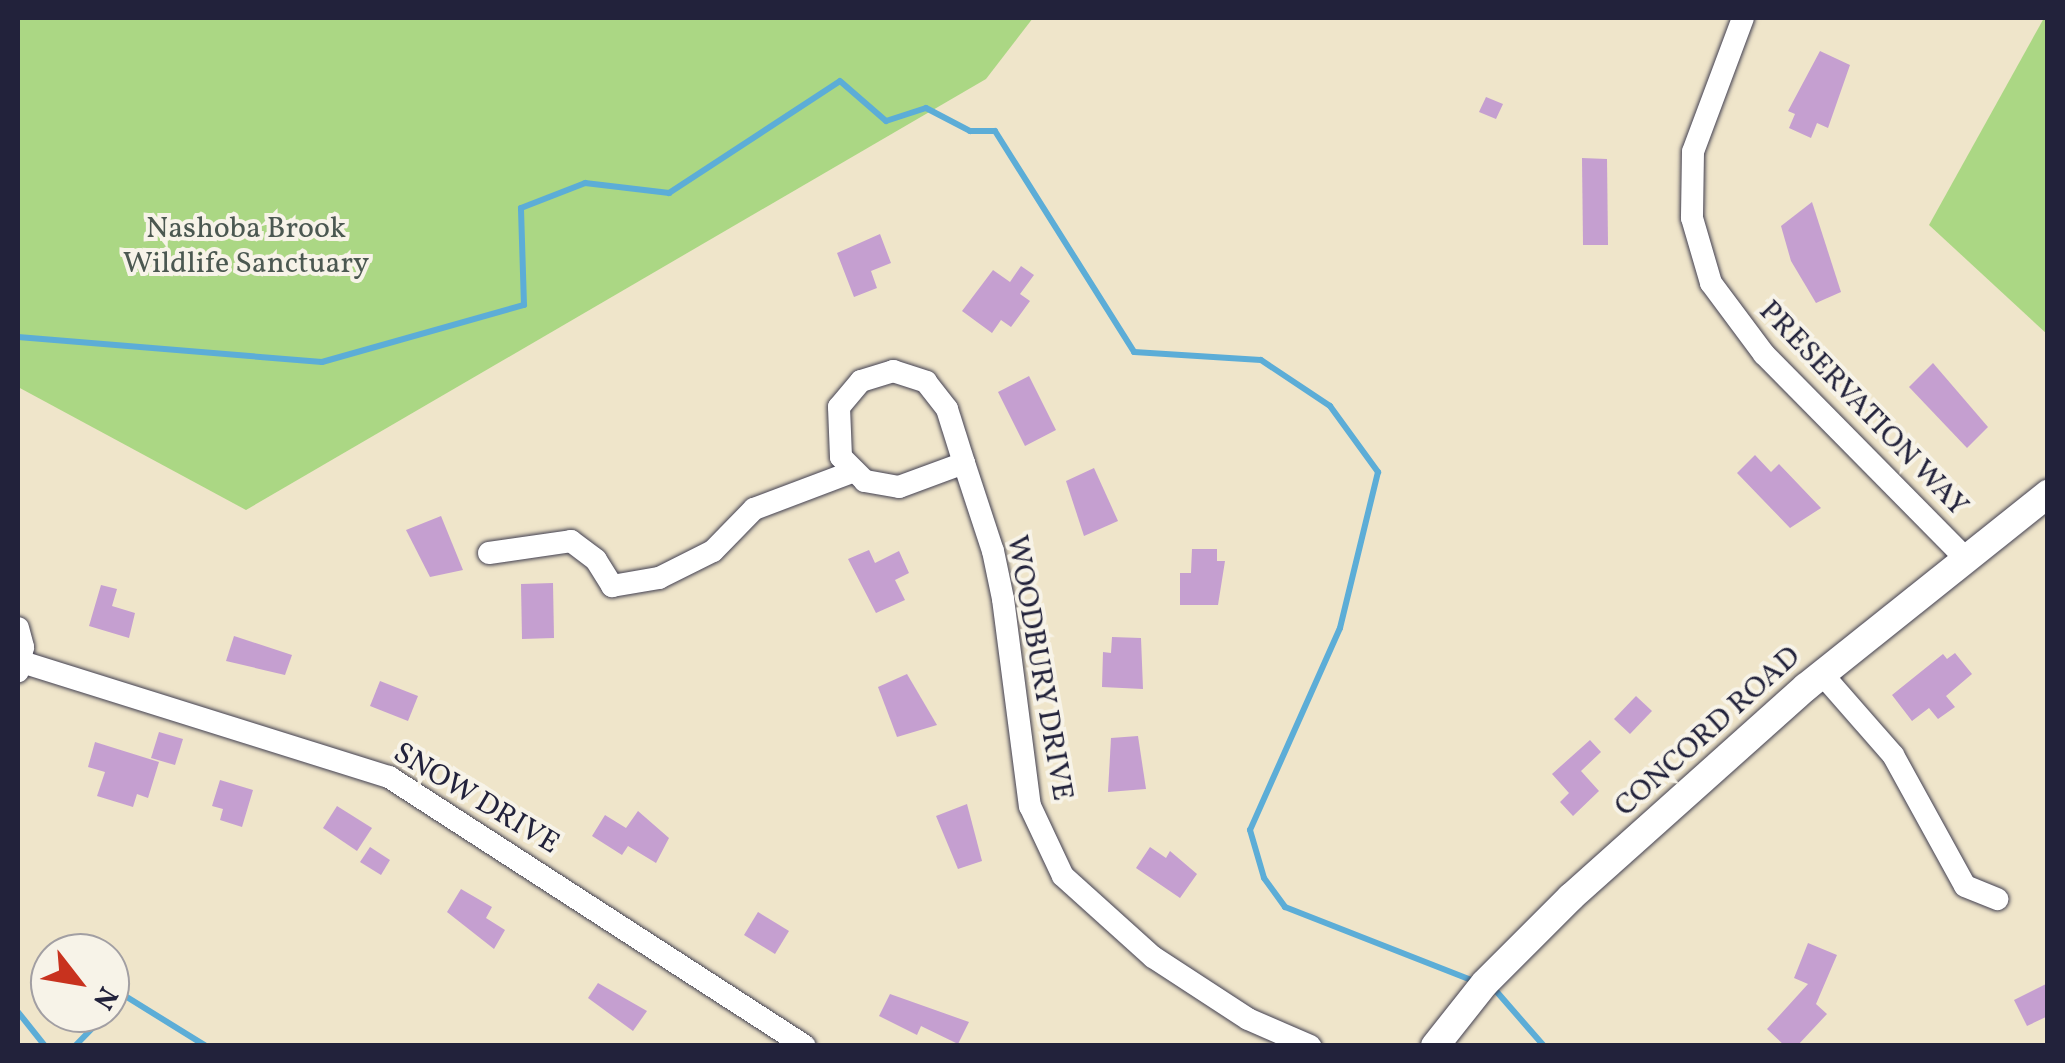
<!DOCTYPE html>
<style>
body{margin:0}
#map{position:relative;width:2065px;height:1063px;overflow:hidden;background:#efe5ca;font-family:Vollkorn,serif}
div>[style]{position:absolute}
.green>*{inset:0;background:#abd784}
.stream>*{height:6px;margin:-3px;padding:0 3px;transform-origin:3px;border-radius:3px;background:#5cadd7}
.building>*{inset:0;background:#c59fd0}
.roads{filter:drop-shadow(0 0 2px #413f50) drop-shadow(0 0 2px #413f50)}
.minor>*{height:22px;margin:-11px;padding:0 11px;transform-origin:11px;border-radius:11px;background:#fff}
.major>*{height:28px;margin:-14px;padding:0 14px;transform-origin:14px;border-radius:14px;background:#fff}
span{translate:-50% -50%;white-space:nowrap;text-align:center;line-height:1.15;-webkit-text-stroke:8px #f7f3e8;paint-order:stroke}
.park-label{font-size:30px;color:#4b5851}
.street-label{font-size:30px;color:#22223b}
.frame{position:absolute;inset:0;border:20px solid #22223b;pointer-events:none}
.north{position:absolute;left:30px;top:933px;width:100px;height:100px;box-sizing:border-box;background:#f7f3e8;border:2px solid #a29fa3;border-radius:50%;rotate:121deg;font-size:28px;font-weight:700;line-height:40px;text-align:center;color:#22223b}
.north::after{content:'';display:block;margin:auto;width:35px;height:45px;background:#c8321e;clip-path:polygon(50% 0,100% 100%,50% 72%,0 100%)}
</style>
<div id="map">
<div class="green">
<div style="clip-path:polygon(18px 18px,1033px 18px,986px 79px,246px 510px,18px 387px)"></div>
<div style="clip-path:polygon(2044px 18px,2048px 18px,2047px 334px,1929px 225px)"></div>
</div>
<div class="stream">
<div style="left:18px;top:337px;width:305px;rotate:4.7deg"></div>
<div style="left:322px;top:362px;width:210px;rotate:-15.8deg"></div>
<div style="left:524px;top:305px;width:97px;rotate:-91.8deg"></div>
<div style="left:521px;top:208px;width:69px;rotate:-21.3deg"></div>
<div style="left:585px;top:183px;width:85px;rotate:6.8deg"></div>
<div style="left:669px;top:193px;width:204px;rotate:-33.2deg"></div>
<div style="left:840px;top:81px;width:61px;rotate:41deg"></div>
<div style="left:886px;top:121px;width:42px;rotate:-18deg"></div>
<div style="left:926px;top:108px;width:50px;rotate:27.6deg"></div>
<div style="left:970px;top:131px;width:25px"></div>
<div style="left:995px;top:131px;width:261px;rotate:57.8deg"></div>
<div style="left:1134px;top:352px;width:127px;rotate:3.6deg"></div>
<div style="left:1261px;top:360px;width:83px;rotate:33.7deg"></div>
<div style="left:1330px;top:406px;width:82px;rotate:54deg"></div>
<div style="left:1378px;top:472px;width:161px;rotate:103.7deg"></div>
<div style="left:1340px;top:628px;width:221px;rotate:114deg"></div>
<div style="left:1250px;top:830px;width:50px;rotate:73.7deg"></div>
<div style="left:1264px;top:878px;width:36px;rotate:54deg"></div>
<div style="left:1285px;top:907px;width:198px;rotate:21.4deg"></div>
<div style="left:1497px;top:992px;width:72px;rotate:49deg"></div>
<div style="left:110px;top:1010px;width:20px;rotate:-53deg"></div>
<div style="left:122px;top:994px;width:99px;rotate:31.8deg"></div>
<div style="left:18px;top:1012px;width:43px;rotate:51.5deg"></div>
<div style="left:75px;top:1046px;width:46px;rotate:-45.9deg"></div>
</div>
<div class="building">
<div style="clip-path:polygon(1820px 51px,1850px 65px,1828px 128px,1817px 123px,1811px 138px,1789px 128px,1795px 114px,1788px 111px)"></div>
<div style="clip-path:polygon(1486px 97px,1503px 104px,1496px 119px,1479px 112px)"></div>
<div style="clip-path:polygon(1582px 158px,1607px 159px,1608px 245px,1583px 245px)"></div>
<div style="clip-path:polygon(1812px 202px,1841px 292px,1816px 303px,1791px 261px,1781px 226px)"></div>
<div style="clip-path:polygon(880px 234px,891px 263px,871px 271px,877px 288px,854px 297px,837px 253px)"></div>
<div style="clip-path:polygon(1021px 266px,1034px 275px,1020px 294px,1030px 301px,1011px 327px,1001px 320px,992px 333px,962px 311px,993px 270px,1010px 282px)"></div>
<div style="clip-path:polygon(1933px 363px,1988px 427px,1967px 448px,1909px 387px)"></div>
<div style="clip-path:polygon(1029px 376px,1056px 430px,1025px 446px,998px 392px)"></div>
<div style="clip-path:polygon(1755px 455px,1771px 472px,1779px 464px,1821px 508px,1790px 528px,1737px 473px)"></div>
<div style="clip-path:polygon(1094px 468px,1118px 521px,1084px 536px,1066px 481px)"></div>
<div style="clip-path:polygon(441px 516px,463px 570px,430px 577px,406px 530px)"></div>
<div style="clip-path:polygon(1192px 549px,1217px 549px,1217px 561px,1225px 561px,1218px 605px,1180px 605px,1180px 573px,1191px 573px)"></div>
<div style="clip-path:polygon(869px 550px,875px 563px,899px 551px,909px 573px,895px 580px,905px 600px,876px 613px,848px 559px)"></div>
<div style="clip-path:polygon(553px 583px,554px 638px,522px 639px,521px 584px)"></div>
<div style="clip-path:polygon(101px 585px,117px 589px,112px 606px,135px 613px,129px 638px,89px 626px)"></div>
<div style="clip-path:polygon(234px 636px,292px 655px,285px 675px,226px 661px)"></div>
<div style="clip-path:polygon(1112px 637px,1141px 638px,1143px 689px,1102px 687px,1103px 652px,1111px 653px)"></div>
<div style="clip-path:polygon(1955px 653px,1972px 674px,1946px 696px,1955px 707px,1938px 719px,1929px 708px,1912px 721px,1892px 695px,1943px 654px,1947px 659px)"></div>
<div style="clip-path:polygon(907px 674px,937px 725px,897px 737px,878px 687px)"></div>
<div style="clip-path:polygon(380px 681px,418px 696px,408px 721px,370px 706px)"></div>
<div style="clip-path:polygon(1636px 696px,1652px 711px,1630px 734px,1614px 719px)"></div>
<div style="clip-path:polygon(159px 732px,183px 739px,175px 765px,151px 758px)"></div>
<div style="clip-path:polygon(1138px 736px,1146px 789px,1108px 792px,1111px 738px)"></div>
<div style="clip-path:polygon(1590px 740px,1601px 752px,1581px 771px,1599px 791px,1573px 816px,1560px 802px,1569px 793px,1552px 774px)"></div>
<div style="clip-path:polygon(95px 742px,159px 762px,148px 798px,137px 794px,133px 807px,97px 796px,105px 772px,88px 767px)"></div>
<div style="clip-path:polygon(220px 780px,253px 790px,242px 827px,220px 820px,223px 809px,212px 806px)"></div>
<div style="clip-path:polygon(967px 804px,982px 861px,958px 869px,936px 816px)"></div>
<div style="clip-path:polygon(337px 806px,372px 828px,357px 851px,323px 828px)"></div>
<div style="clip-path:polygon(638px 811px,669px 838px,656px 863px,628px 846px,622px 855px,592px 836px,605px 815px,626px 828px)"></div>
<div style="clip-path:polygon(370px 847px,390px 860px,381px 875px,360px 862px)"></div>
<div style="clip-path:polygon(1150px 847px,1166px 858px,1170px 851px,1197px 874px,1180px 898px,1136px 868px)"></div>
<div style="clip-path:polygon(461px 889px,492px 907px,486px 918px,505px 930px,494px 949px,447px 912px)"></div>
<div style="clip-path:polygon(758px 912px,789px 931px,775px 954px,744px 935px)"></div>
<div style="clip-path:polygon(1808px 943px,1837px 955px,1816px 1004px,1827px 1014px,1797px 1046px,1785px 1046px,1767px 1029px,1808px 984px,1794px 978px)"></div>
<div style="clip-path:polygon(598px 983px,647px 1011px,633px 1031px,588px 998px)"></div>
<div style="clip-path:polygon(2048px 983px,2048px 1016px,2027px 1026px,2014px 1000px)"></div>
<div style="clip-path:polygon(890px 994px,969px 1022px,958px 1044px,921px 1026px,917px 1035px,879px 1016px)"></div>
</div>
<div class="roads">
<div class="minor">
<div style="left:1743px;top:18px;width:143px;rotate:110.5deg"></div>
<div style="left:1693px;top:152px;width:66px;rotate:90.9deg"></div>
<div style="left:1692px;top:218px;width:68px;rotate:73.7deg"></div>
<div style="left:1711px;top:283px;width:89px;rotate:53.3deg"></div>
<div style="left:1764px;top:354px;width:284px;rotate:45.4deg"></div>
<div style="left:964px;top:463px;width:69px;rotate:159.7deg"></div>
<div style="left:899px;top:487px;width:35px;rotate:-170deg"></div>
<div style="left:865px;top:481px;width:34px;rotate:-135deg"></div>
<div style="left:841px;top:457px;width:50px;rotate:-92.3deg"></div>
<div style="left:839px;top:407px;width:34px;rotate:-50deg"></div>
<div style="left:861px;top:381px;width:34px;rotate:-17deg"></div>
<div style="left:893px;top:371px;width:35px;rotate:18deg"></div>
<div style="left:926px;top:382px;width:34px;rotate:52deg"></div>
<div style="left:947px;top:409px;width:57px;rotate:72.5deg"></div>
<div style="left:964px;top:463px;width:93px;rotate:71.8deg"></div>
<div style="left:993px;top:551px;width:49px;rotate:78.2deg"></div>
<div style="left:1003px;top:599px;width:209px;rotate:82.6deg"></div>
<div style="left:1030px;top:806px;width:77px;rotate:64.8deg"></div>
<div style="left:1063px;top:876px;width:121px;rotate:42deg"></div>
<div style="left:1153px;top:957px;width:113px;rotate:33.1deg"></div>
<div style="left:1248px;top:1019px;width:68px;rotate:23.5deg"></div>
<div style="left:489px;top:553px;width:83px;rotate:-8.3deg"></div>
<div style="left:571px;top:541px;width:31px;rotate:37deg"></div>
<div style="left:596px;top:560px;width:31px;rotate:58deg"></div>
<div style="left:612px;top:586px;width:48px;rotate:-9.7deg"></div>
<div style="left:659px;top:578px;width:60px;rotate:-26.6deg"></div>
<div style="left:713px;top:551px;width:59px;rotate:-45.7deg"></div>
<div style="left:754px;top:509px;width:105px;rotate:-20.7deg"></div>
<div style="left:18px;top:628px;width:20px;rotate:75deg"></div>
<div style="left:23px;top:647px;width:25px;rotate:102deg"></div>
<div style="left:22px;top:662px;width:385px;rotate:17.4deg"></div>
<div style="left:389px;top:777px;width:495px;rotate:32.9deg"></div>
<div style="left:1822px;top:674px;width:108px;rotate:48.8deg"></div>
<div style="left:1893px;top:755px;width:149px;rotate:61.2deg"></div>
<div style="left:1965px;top:886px;width:35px;rotate:22deg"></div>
</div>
<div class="major">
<div style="left:1435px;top:1046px;width:80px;rotate:-51.6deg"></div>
<div style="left:1485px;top:983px;width:122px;rotate:-45deg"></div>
<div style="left:1571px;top:897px;width:315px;rotate:-41.8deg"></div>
<div style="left:1806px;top:687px;width:310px;rotate:-38.6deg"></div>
</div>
</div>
<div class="park-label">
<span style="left:246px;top:246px">Nashoba Brook<br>Wildlife Sanctuary</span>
</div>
<div class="street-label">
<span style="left:1863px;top:409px;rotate:46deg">PRESERVATION WAY</span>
<span style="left:1039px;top:668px;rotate:80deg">WOODBURY DRIVE</span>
<span style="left:1708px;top:732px;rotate:-42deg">CONCORD ROAD</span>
<span style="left:476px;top:799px;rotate:31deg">SNOW DRIVE</span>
</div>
<div class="frame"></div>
<div class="north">N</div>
</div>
